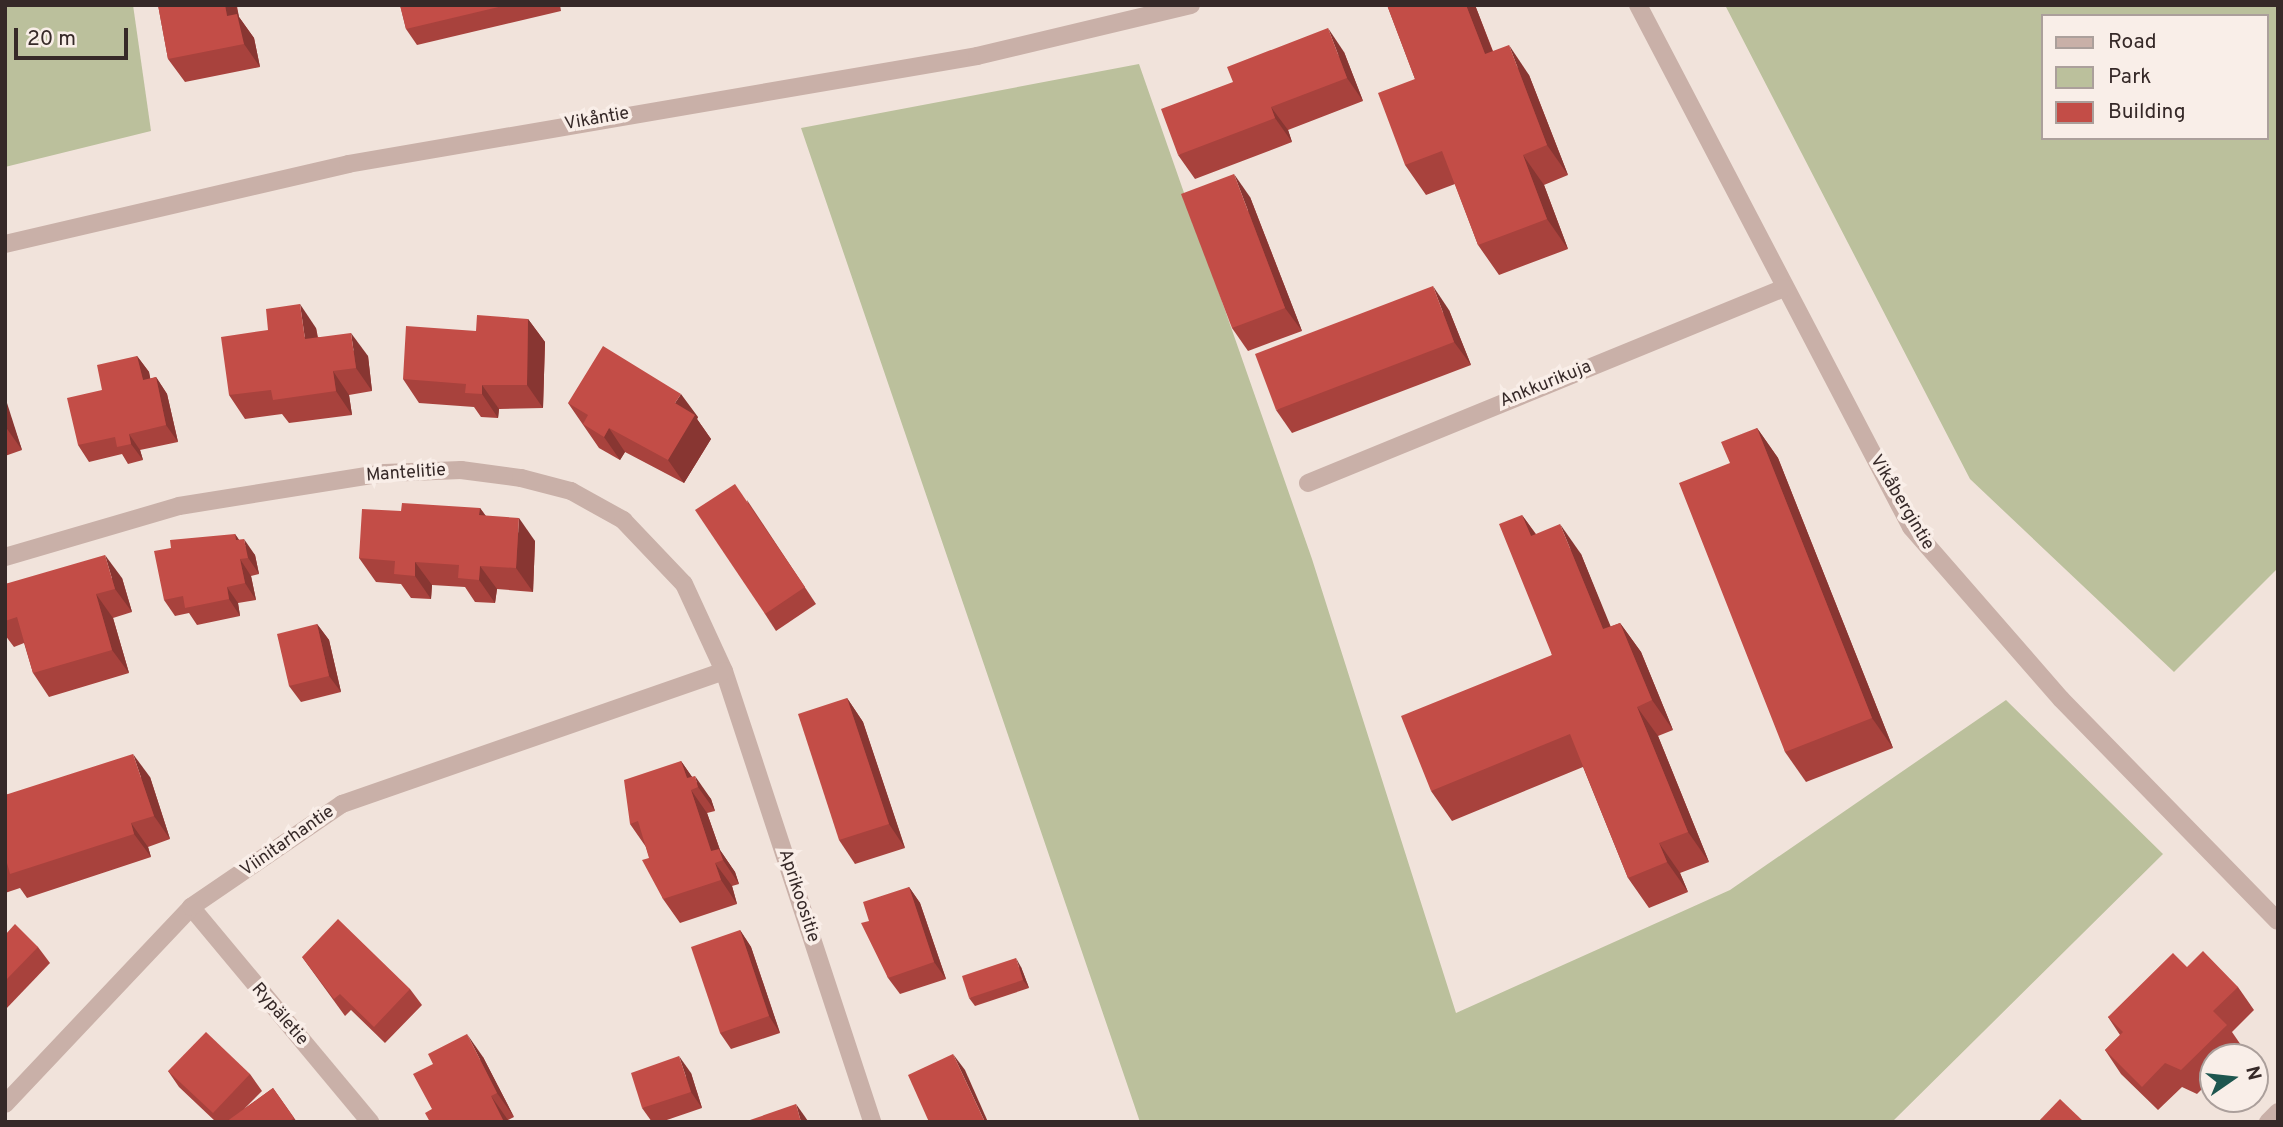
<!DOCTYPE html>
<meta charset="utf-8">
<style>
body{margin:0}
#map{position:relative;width:2283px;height:1127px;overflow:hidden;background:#f1e3db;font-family:Overpass,sans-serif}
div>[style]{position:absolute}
.green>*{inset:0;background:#bbc09c}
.minor>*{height:18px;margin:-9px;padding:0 9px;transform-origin:9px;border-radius:9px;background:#c9b0a8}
.wall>*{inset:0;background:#a8423d}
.shaded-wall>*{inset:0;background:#883632}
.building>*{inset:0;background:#c34d47}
span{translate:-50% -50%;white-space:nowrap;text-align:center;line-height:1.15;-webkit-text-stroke:7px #f9eee8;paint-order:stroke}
.street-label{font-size:18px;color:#362928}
.frame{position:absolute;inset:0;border:7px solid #362928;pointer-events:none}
.legend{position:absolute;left:2041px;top:14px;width:228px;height:126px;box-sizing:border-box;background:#f9eee8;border:2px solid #ab9f9b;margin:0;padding:9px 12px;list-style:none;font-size:21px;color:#362928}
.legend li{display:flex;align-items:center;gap:14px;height:35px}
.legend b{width:35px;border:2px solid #ab9f9b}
.north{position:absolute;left:2199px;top:1043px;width:70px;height:70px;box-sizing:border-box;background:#f9eee8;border:2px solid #ab9f9b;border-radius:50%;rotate:76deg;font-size:19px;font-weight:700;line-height:28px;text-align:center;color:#362928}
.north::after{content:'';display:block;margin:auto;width:24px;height:32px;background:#1e564f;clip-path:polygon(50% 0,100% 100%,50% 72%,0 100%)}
.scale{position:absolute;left:14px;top:28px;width:114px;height:32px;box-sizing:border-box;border:4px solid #362928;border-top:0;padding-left:9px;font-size:21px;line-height:24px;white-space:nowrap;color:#362928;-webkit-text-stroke:5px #f9eee8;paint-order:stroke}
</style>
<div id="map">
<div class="green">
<div style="clip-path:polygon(5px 5px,133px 5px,151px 131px,5px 167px)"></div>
<div style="clip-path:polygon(evenodd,1725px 5px,2278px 5px,2278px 568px,2174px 672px,1970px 479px,1725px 5px,2043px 16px,2267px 16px,2267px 138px,2043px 138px,2043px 16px)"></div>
<div style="clip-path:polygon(1139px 64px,1312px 559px,1456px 1013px,1730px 890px,2006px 700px,2163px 854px,1892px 1122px,1140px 1122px,801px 128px)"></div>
</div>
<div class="minor">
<div style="left:1638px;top:5px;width:589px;rotate:62.39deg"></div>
<div style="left:1911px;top:527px;width:228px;rotate:48.9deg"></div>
<div style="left:2061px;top:699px;width:310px;rotate:45.7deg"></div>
<div style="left:5px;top:244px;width:352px;rotate:-13.1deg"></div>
<div style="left:348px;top:164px;width:638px;rotate:-9.74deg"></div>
<div style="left:977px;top:56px;width:220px;rotate:-13.4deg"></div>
<div style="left:1308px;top:483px;width:514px;rotate:-22.28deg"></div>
<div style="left:5px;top:557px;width:181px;rotate:-16.3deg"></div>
<div style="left:179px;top:506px;width:209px;rotate:-9.1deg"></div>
<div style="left:385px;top:473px;width:76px;rotate:-2.3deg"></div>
<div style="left:461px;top:470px;width:61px;rotate:7.6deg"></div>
<div style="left:521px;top:478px;width:52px;rotate:14.6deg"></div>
<div style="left:571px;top:491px;width:60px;rotate:29.1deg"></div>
<div style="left:623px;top:520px;width:88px;rotate:46.4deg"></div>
<div style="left:684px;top:584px;width:96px;rotate:65.3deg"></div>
<div style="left:724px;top:671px;width:475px;rotate:71.8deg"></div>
<div style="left:191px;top:907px;width:280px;rotate:50.2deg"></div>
<div style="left:5px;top:1104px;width:271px;rotate:-46.6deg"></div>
<div style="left:191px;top:907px;width:183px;rotate:-34.3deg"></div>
<div style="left:342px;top:804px;width:404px;rotate:-19.2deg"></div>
<div style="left:2268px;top:1122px;width:14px;rotate:-45deg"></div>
</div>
<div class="wall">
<div style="clip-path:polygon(158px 5px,239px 5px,237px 6px,239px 17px,254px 38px,260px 67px,185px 82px,168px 59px)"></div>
<div style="clip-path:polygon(400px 5px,560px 5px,561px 11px,417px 45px,406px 29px)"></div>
<div style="clip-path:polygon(1387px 5px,1475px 5px,1493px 51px,1529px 75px,1568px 175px,1544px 185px,1568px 249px,1499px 275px,1478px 245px,1455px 184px,1426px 195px,1405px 165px,1415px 79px)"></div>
<div style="clip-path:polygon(1344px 52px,1363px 101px,1288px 130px,1292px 142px,1195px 179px,1178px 155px)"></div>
<div style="clip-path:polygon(1250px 197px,1302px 331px,1248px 351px,1232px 328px)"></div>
<div style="clip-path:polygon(1449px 310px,1471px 365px,1292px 433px,1276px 410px)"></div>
<div style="clip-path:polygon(528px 319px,545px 342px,543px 408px,499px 409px,498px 418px,481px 417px,474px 407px,419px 403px,403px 379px,476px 331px)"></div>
<div style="clip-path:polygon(316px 328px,318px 337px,368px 356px,372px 391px,349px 395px,352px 415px,289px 423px,282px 414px,245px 419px,229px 395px)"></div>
<div style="clip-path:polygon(137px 356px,149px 372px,150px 379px,156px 377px,167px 394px,178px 442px,140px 450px,143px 460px,128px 464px,122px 454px,89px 462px,78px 445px,102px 390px)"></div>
<div style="clip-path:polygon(5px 401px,22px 450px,5px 456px)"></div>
<div style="clip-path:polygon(568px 403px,698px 417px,697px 419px,711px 439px,684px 483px,625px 452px,620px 460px,599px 448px)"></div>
<div style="clip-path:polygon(1757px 428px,1778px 458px,1893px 748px,1806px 782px,1785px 752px,1730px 463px)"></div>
<div style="clip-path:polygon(747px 500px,816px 604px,776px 631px,765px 614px)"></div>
<div style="clip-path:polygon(480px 508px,486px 516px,535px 541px,533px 592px,497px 589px,495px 603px,475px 602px,465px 587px,432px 585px,431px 599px,411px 598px,401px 584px,376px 582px,359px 558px,401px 511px)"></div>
<div style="clip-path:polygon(1522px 515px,1536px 534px,1581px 554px,1610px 627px,1620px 623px,1641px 652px,1673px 730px,1658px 736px,1709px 862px,1680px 873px,1688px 892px,1649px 908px,1628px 878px,1583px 767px,1452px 821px,1431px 791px,1552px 655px)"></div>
<div style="clip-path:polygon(235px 534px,239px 540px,255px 555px,259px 574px,251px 576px,256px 600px,238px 603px,240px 616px,197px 625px,189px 613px,175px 616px,164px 600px)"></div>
<div style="clip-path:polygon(122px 578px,132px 612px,113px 618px,129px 673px,49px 697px,33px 673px,24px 643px,14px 647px,5px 635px,5px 584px)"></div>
<div style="clip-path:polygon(317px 624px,329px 640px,341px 692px,301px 702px,289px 686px)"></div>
<div style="clip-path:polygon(847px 698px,863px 722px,905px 848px,855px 864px,839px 840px)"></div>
<div style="clip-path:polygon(681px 761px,692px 777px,711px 799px,715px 811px,707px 813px,720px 850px,735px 872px,739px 884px,732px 886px,737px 904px,680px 923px,663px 899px,646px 847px,630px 824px)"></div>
<div style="clip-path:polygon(150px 777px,170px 839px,148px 847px,151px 857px,27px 898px,20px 888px,5px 893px,5px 795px)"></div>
<div style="clip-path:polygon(909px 887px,920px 903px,946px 979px,900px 994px,888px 978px,869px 921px)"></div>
<div style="clip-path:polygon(740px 930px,751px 947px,780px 1033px,731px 1049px,720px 1033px)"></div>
<div style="clip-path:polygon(5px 935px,38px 947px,50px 963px,5px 1010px)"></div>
<div style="clip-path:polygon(302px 957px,410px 989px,422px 1005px,385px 1043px,351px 1010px,345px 1016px)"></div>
<div style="clip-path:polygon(1021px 967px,1029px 988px,975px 1006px,969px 998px)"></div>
<div style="clip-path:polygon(2187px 967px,2238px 987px,2254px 1010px,2232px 1032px,2243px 1048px,2234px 1057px,2213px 1057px,2213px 1078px,2197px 1094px,2182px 1087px,2158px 1110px,2121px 1074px,2105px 1050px,2120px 1035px,2108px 1017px)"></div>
<div style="clip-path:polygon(483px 1057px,514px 1117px,508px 1120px,509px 1122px,430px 1122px,432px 1109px)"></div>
<div style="clip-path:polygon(168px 1071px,250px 1074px,262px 1091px,244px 1109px,273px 1088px,297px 1122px,216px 1122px,179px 1087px)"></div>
<div style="clip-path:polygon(691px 1073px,702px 1108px,661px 1122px,652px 1122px,642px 1108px)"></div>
</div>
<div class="shaded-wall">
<div style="clip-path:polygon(225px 5px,236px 5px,239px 17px,254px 38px,260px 67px,244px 44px,227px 16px)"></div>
<div style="clip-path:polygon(1466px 5px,1475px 5px,1505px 84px,1485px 54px)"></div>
<div style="clip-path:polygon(1328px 28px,1344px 52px,1363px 101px,1347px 78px)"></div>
<div style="clip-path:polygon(1509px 45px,1529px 75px,1568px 175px,1547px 145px)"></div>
<div style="clip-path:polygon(1271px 107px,1288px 130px,1292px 142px,1275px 118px)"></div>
<div style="clip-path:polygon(1523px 155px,1544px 185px,1568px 249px,1547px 219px)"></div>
<div style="clip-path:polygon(1234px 174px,1250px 197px,1302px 331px,1285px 308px)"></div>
<div style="clip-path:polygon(1433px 286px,1449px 310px,1471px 365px,1454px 342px)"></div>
<div style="clip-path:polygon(300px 304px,316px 328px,321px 363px,305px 339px)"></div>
<div style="clip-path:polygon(528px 319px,545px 342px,543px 408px,527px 385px)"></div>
<div style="clip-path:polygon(351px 333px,368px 356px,372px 391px,356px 368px)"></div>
<div style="clip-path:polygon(137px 356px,149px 372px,154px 397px,143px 380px)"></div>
<div style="clip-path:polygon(333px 371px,349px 395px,352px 415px,336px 391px)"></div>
<div style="clip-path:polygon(156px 377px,167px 394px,178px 442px,166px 425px)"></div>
<div style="clip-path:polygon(482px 385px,499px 409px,498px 418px,482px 394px)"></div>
<div style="clip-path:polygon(681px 394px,698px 417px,697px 419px,711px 439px,684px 483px,668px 460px,675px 403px)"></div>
<div style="clip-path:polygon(5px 401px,7px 403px,22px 450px,5px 426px)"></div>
<div style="clip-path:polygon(609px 428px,625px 452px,620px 460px,604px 437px)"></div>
<div style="clip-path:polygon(1757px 428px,1778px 458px,1893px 748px,1872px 718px)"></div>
<div style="clip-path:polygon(129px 434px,140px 450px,143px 460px,131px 444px)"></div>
<div style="clip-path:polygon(480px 508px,496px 531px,479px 515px)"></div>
<div style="clip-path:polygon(1522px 515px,1543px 545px,1531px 536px)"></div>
<div style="clip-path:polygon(519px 518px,535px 541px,533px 592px,516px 568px)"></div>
<div style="clip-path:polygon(1560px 524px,1581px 554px,1624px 659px,1603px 629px)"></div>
<div style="clip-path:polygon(235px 534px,246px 550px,244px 539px,255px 555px,259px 574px,236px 540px)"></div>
<div style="clip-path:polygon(105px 555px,122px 578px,132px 612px,115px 589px)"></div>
<div style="clip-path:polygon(240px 559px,251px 576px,256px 600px,245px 583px)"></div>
<div style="clip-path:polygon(415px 562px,432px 585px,431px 599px,415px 576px)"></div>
<div style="clip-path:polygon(480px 566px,497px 589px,495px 603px,479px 580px)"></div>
<div style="clip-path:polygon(227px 587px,238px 603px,240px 616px,229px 599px)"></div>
<div style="clip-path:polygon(96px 594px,113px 618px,129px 673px,112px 650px)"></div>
<div style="clip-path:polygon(1620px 623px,1641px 652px,1673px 730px,1652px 700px)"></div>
<div style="clip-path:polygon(317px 624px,329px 640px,341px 692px,329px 676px)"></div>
<div style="clip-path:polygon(847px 698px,863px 722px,905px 848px,889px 824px)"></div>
<div style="clip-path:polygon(1637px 707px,1658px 736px,1709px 862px,1688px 832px)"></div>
<div style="clip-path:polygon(133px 754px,150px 777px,170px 839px,154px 816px)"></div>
<div style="clip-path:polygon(681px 761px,697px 784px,695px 776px,711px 799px,715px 811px,698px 787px,687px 778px)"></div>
<div style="clip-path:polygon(691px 790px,707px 813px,720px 850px,735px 872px,739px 884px,723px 860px,711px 851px)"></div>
<div style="clip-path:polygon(131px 823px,148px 847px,151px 857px,134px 834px)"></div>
<div style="clip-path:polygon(1659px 843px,1680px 873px,1688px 892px,1667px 862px)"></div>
<div style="clip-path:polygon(715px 863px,732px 886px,737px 904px,721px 880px)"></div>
<div style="clip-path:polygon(909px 887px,920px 903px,946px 979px,934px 962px)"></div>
<div style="clip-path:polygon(740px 930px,751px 947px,780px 1033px,769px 1016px)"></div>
<div style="clip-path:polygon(1016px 958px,1021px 967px,1029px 988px,1023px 980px)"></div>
<div style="clip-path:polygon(467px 1034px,483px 1057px,514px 1117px,497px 1093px)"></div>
<div style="clip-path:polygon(953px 1054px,965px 1070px,988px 1122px,985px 1122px)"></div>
<div style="clip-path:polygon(679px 1056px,691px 1073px,702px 1108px,691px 1092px)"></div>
<div style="clip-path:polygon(491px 1096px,508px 1120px,509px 1122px,504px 1122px)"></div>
<div style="clip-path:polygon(796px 1104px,808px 1121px,808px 1122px,801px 1122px)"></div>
</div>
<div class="building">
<div style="clip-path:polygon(158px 5px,225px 5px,227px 16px,237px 14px,244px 44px,168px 59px)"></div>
<div style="clip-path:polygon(400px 5px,507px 5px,406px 29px)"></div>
<div style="clip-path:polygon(1387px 5px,1466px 5px,1485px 54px,1509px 45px,1547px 145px,1523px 155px,1547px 219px,1478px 245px,1442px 151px,1405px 165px,1378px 93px,1415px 79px)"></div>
<div style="clip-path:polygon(1328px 28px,1347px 78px,1271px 107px,1275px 118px,1178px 155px,1161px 109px,1233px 82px,1227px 67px)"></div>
<div style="clip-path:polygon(1234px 174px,1285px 308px,1232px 328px,1181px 194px)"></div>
<div style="clip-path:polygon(1433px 286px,1454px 342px,1276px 410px,1255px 354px)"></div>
<div style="clip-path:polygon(300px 304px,305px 339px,351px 333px,356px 368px,333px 371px,336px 391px,273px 400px,271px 390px,229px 395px,221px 337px,268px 330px,266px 309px)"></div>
<div style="clip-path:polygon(477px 315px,528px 319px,527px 385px,482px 385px,482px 394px,465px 393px,466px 384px,403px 379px,406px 326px,476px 331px)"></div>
<div style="clip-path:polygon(603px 346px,681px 394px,675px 403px,695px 415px,668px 460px,609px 428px,604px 437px,583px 424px,588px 415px,568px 403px)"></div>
<div style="clip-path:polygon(137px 356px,143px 380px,156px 377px,166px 425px,129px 434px,131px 444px,117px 447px,115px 437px,78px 445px,67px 398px,102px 390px,97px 365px)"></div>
<div style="clip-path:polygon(1757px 428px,1872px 718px,1785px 752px,1679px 483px,1730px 463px,1721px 442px)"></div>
<div style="clip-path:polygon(735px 484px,805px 587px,765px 614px,695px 510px)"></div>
<div style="clip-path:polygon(402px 503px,480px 508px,479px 515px,519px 518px,516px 568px,480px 566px,479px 580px,458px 578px,459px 565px,415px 562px,415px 576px,394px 574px,395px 561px,359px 558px,362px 509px,401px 511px)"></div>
<div style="clip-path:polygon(1522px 515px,1531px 536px,1560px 524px,1603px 629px,1620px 623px,1652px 700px,1637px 707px,1688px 832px,1659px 843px,1667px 862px,1628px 878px,1570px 734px,1431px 791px,1401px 716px,1552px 655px,1499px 524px)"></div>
<div style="clip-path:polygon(235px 534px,236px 540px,244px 539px,248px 558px,240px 559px,245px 583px,227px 587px,229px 599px,185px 608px,183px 596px,164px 600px,154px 551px,171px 548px,170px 540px)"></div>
<div style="clip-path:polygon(105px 555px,115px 589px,96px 594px,112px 650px,33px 673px,17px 617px,5px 621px,5px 584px)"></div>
<div style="clip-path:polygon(317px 624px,329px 676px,289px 686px,277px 634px)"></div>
<div style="clip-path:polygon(847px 698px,889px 824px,839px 840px,798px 714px)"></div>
<div style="clip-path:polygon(133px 754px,154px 816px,131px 823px,134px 834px,10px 874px,7px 863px,5px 864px,5px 795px)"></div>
<div style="clip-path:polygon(681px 761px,687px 778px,695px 776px,698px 787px,691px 790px,711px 851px,719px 849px,723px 860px,715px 863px,721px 880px,663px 899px,642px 860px,649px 858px,638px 821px,630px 824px,624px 780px)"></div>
<div style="clip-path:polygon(909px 887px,934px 962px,888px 978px,861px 923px,869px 921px,863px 902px)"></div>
<div style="clip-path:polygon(338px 919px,410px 989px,374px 1027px,340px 994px,334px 999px,302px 957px)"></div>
<div style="clip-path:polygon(15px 924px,38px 947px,5px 981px,5px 935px)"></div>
<div style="clip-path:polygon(740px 930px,769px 1016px,720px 1033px,691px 947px)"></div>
<div style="clip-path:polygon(2203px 951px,2238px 987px,2213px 1011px,2227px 1025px,2181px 1070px,2165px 1063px,2142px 1087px,2105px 1050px,2123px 1032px,2108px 1017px,2173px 953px,2187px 967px)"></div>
<div style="clip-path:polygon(1016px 958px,1023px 980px,969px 998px,962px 976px)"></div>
<div style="clip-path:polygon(206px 1032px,250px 1074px,213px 1113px,168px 1071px)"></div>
<div style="clip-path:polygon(467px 1034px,497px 1093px,491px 1096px,504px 1122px,430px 1122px,425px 1113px,432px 1109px,413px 1074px,433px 1064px,428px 1054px)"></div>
<div style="clip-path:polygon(953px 1054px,985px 1122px,929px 1122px,908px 1075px)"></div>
<div style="clip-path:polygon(679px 1056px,691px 1092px,642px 1108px,631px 1073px)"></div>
<div style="clip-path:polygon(273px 1088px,294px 1118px,289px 1122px,226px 1122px)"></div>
<div style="clip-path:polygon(2060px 1099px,2084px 1122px,2038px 1122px)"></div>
<div style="clip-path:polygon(796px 1104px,801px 1122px,750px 1122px,750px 1120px)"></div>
</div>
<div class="street-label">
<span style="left:597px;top:120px;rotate:-10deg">Vikåntie</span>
<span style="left:1546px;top:385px;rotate:-22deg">Ankkurikuja</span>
<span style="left:406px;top:474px;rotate:-4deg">Mantelitie</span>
<span style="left:1901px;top:503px;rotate:59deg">Vikåbergintie</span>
<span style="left:288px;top:842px;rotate:-35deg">Viinitarhantie</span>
<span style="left:798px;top:896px;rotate:72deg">Aprikoositie</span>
<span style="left:279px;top:1015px;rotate:49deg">Rypäletie</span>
</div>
<div class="frame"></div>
<ul class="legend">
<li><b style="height:9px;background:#c9b0a8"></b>Road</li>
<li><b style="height:19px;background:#bbc09c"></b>Park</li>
<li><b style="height:19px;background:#c34d47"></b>Building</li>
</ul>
<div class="north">N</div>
<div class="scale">20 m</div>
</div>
